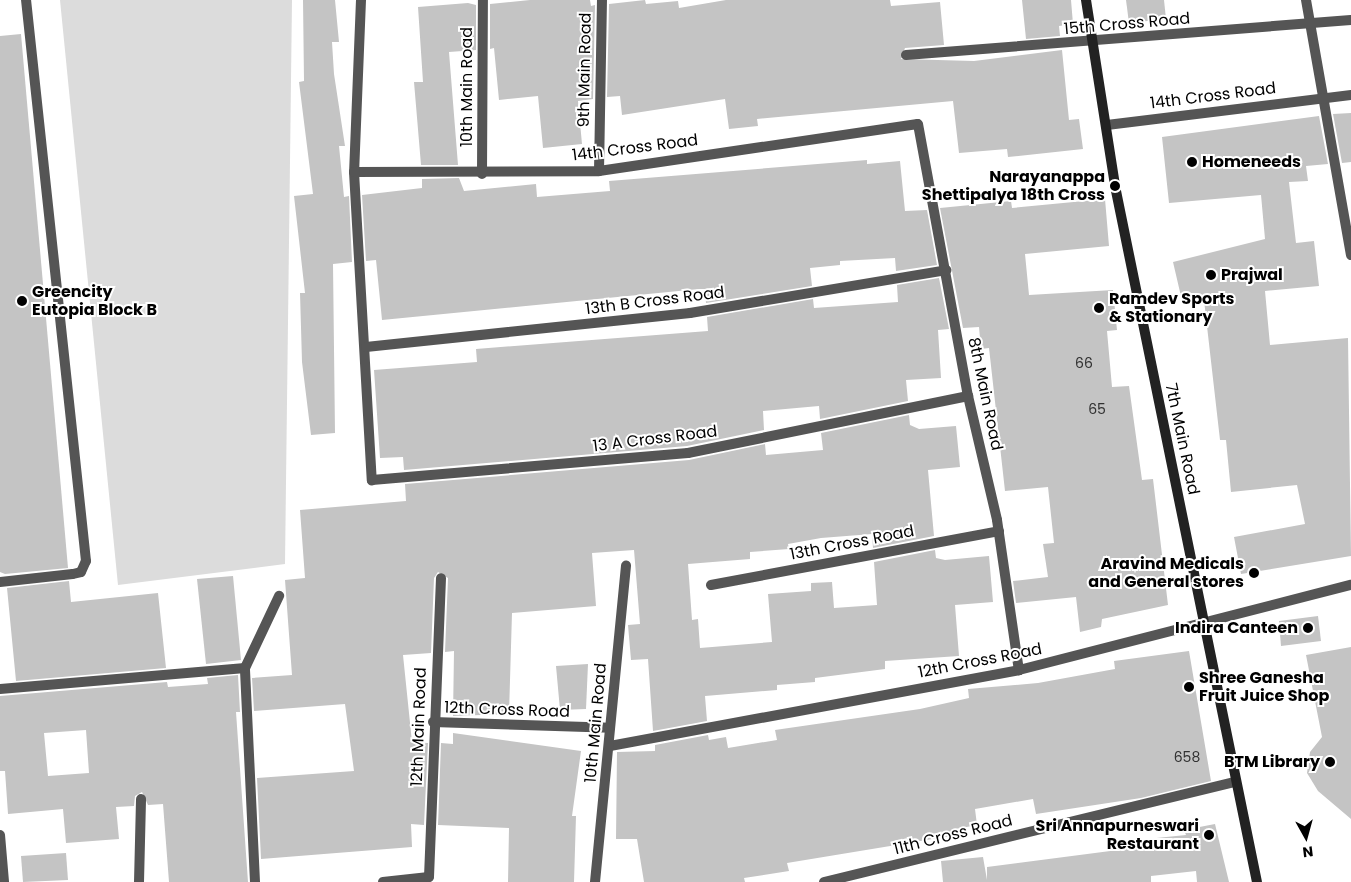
<!DOCTYPE html>
<style>
body{margin:0}
#map{position:relative;width:1351px;height:882px;overflow:hidden;background:#fff;font-family:Poppins,sans-serif}
div>[style]{position:absolute}
.green>*{inset:0;background:#dcdcdc}
.building>*{inset:0;background:#c4c4c4}
.street>*{height:10px;margin:-5px;padding:0 5px;transform-origin:5px;border-radius:5px;background:#555}
.secondary>*{height:10px;margin:-5px;padding:0 5px;transform-origin:5px;border-radius:5px;background:#222}
.dots>*{width:14px;height:14px;translate:-50% -50%;box-sizing:border-box;border:2px solid #fff;border-radius:50%}
span{translate:-50% -50%;white-space:nowrap;text-align:center;line-height:1.15;-webkit-text-stroke:4px #fff;paint-order:stroke}
.number-label{font-size:14px;color:#313131}
.number-label span{-webkit-text-stroke-width:0}
.street-label{font-size:16px;color:#000}
.poi-label{font-size:16px;color:#000;font-weight:700}
.left{translate:0 -50%;text-align:left}
.right{translate:-100% -50%;text-align:right}
.north{position:absolute;left:1281px;top:812px;width:50px;height:50px;-webkit-text-stroke:4px #fff;paint-order:stroke;rotate:173deg;font-size:14px;font-weight:700;line-height:20px;text-align:center;color:#000}
.north::after{content:'';display:block;margin:auto;width:18px;height:22px;background:#000;clip-path:polygon(50% 0,100% 100%,50% 72%,0 100%)}
</style>
<div id="map">
<div class="green">
<div style="clip-path:polygon(60px 0,292px 0,285px 564px,118px 585px)"></div>
</div>
<div class="building">
<div style="clip-path:polygon(303px 0,335px 0,339px 42px,332px 42px,334px 74px,345px 146px,339px 146px,344px 197px,349px 196px,352px 262px,333px 264px,335px 433px,311px 435px,302px 362px,300px 293px,305px 293px,294px 196px,313px 194px,299px 82px,304px 81px)"></div>
<div style="clip-path:polygon(530px 0,590px 0,591px 6px,595px 5px,593px 99px,578px 101px,582px 144px,543px 148px,538px 96px,499px 100px,494px 48px,490px 49px,490px 4px)"></div>
<div style="clip-path:polygon(645px 0,646px 4px,678px 1px,679px 8px,726px 0,890px 0,891px 6px,940px 2px,944px 45px,905px 48px,901px 59px,974px 61px,1062px 50px,1069px 120px,1079px 119px,1083px 149px,1008px 157px,1007px 149px,959px 153px,953px 101px,757px 119px,758px 126px,729px 129px,725px 99px,622px 115px,620px 96px,607px 97px,609px 4px)"></div>
<div style="clip-path:polygon(1022px 0,1071px 0,1073px 24px,1059px 26px,1060px 36px,1026px 39px)"></div>
<div style="clip-path:polygon(1126px 0,1164px 0,1166px 19px,1129px 23px)"></div>
<div style="clip-path:polygon(468px 3px,476px 5px,476px 50px,449px 52px,458px 165px,421px 165px,414px 82px,423px 82px,418px 7px)"></div>
<div style="clip-path:polygon(21px 34px,68px 568px,5px 574px,0 572px,0 36px)"></div>
<div style="clip-path:polygon(1351px 113px,1351px 162px,1342px 163px,1333px 114px)"></div>
<div style="clip-path:polygon(1319px 116px,1328px 164px,1306px 166px,1308px 181px,1289px 182px,1296px 243px,1314px 241px,1319px 286px,1265px 291px,1270px 345px,1348px 338px,1351px 556px,1241px 574px,1234px 537px,1305px 524px,1297px 485px,1231px 492px,1226px 440px,1220px 440px,1204px 300px,1183px 305px,1173px 262px,1265px 239px,1261px 195px,1169px 203px,1162px 137px)"></div>
<div style="clip-path:polygon(867px 160px,867px 164px,900px 161px,905px 211px,927px 210px,937px 265px,896px 271px,895px 258px,840px 261px,840px 265px,810px 268px,812px 286px,706px 303px,705px 289px,699px 289px,382px 320px,376px 260px,366px 261px,362px 195px,422px 188px,422px 179px,459px 178px,464px 191px,536px 184px,537px 197px,610px 191px,609px 181px)"></div>
<div style="clip-path:polygon(1105px 199px,1109px 246px,1025px 254px,1029px 295px,1113px 290px,1117px 330px,1107px 331px,1112px 387px,1129px 386px,1142px 480px,1153px 479px,1168px 605px,1102px 619px,1101px 627px,1080px 632px,1076px 597px,1016px 603px,1013px 581px,1048px 577px,1043px 544px,1054px 543px,1048px 487px,1005px 491px,989px 348px,981px 349px,979px 327px,963px 328px,940px 208px,1011px 201px,1012px 208px)"></div>
<div style="clip-path:polygon(939px 278px,949px 329px,938px 330px,941px 378px,906px 380px,908px 401px,820px 419px,819px 406px,763px 411px,764px 430px,687px 446px,404px 470px,403px 457px,380px 458px,374px 370px,477px 362px,476px 349px,708px 331px,707px 317px,813px 299px,814px 308px,898px 302px,897px 285px)"></div>
<div style="clip-path:polygon(909px 415px,910px 425px,919px 429px,956px 426px,960px 467px,928px 470px,934px 536px,873px 548px,872px 534px,821px 538px,788px 544px,789px 549px,750px 552px,750px 559px,688px 564px,692px 620px,698px 619px,700px 648px,772px 642px,768px 594px,811px 591px,811px 583px,832px 582px,834px 608px,877px 605px,874px 562px,935px 550px,936px 558px,945px 560px,989px 556px,993px 602px,955px 605px,959px 656px,885px 661px,885px 669px,815px 678px,815px 682px,777px 685px,777px 690px,705px 696px,707px 721px,653px 731px,648px 659px,631px 660px,628px 625px,640px 624px,634px 550px,592px 553px,596px 606px,512px 613px,509px 714px,453px 716px,454px 651px,445px 652px,448px 578px,438px 572px,434px 578px,431px 653px,403px 655px,412px 742px,428px 743px,424px 825px,411px 824px,412px 847px,261px 859px,257px 778px,354px 771px,345px 704px,254px 711px,252px 678px,292px 675px,285px 580px,305px 578px,300px 510px,406px 501px,405px 484px,689px 460px,765px 444px,766px 455px,823px 450px,821px 433px)"></div>
<div style="clip-path:polygon(233px 576px,241px 660px,206px 664px,197px 579px)"></div>
<div style="clip-path:polygon(69px 581px,71px 602px,158px 593px,166px 668px,16px 681px,7px 588px)"></div>
<div style="clip-path:polygon(1318px 616px,1321px 641px,1281px 646px,1279px 621px)"></div>
<div style="clip-path:polygon(1351px 647px,1351px 819px,1318px 791px,1307px 773px,1310px 752px,1322px 737px,1306px 655px)"></div>
<div style="clip-path:polygon(1189px 651px,1211px 781px,1141px 798px,1036px 814px,1033px 799px,975px 809px,977px 825px,956px 829px,957px 835px,787px 863px,789px 871px,744px 878px,745px 882px,644px 882px,637px 839px,616px 839px,617px 752px,655px 751px,655px 745px,708px 735px,709px 740px,726px 737px,728px 748px,777px 740px,775px 730px,920px 709px,969px 698px,968px 689px,1038px 683px,1115px 669px,1114px 661px)"></div>
<div style="clip-path:polygon(588px 664px,586px 709px,560px 710px,556px 666px)"></div>
<div style="clip-path:polygon(evenodd,238px 675px,240px 712px,236px 712px,248px 882px,169px 882px,163px 804px,148px 805px,142px 792px,135px 796px,134px 806px,116px 807px,119px 839px,66px 843px,63px 809px,8px 814px,5px 771px,0 771px,0 696px,167px 682px,168px 687px,208px 684px,207px 678px,238px 675px,86px 730px,89px 773px,48px 776px,44px 733px,86px 730px)"></div>
<div style="clip-path:polygon(453px 733px,581px 751px,572px 816px,576px 816px,574px 882px,508px 882px,509px 828px,438px 825px,441px 743px,453px 744px)"></div>
<div style="clip-path:polygon(1215px 824px,1229px 882px,1197px 882px,1196px 871px,1151px 876px,1151px 882px,943px 882px,941px 861px,983px 857px,987px 880px,987px 867px,1118px 850px,1117px 842px,1186px 835px,1184px 830px)"></div>
<div style="clip-path:polygon(66px 853px,68px 880px,23px 882px,21px 856px)"></div>
</div>
<div class="street">
<div style="left:361px;top:0;width:172px;rotate:92.3deg"></div>
<div style="left:354px;top:172px;width:309px;rotate:86.7deg"></div>
<div style="left:372px;top:480px;width:317px;rotate:-4.9deg"></div>
<div style="left:688px;top:453px;width:286px;rotate:-11.5deg"></div>
<div style="left:1306px;top:0;width:259px;rotate:80deg"></div>
<div style="left:906px;top:55px;width:446px;rotate:-4.5deg"></div>
<div style="left:1107px;top:125px;width:246px;rotate:-7deg"></div>
<div style="left:599px;top:171px;width:171px;rotate:-89deg"></div>
<div style="left:354px;top:172px;width:245px;rotate:-0.2deg"></div>
<div style="left:599px;top:171px;width:322px;rotate:-8.4deg"></div>
<div style="left:918px;top:124px;width:277px;rotate:79.6deg"></div>
<div style="left:968px;top:396px;width:127px;rotate:76.8deg"></div>
<div style="left:997px;top:520px;width:152px;rotate:81.7deg"></div>
<div style="left:482px;top:174px;width:174px;rotate:-89.7deg"></div>
<div style="left:366px;top:347px;width:326px;rotate:-6deg"></div>
<div style="left:690px;top:313px;width:260px;rotate:-9.5deg"></div>
<div style="left:0;top:582px;width:73px;rotate:-6.3deg"></div>
<div style="left:73px;top:574px;width:8px;rotate:-14deg"></div>
<div style="left:81px;top:572px;width:12px;rotate:-66deg"></div>
<div style="left:86px;top:561px;width:564px;rotate:-96.1deg"></div>
<div style="left:711px;top:585px;width:293px;rotate:-10.6deg"></div>
<div style="left:0;top:689px;width:246px;rotate:-4.9deg"></div>
<div style="left:433px;top:722px;width:177px;rotate:1.9deg"></div>
<div style="left:610px;top:746px;width:416px;rotate:-10.5deg"></div>
<div style="left:1019px;top:670px;width:343px;rotate:-14.4deg"></div>
<div style="left:0;top:835px;width:47px;rotate:85.1deg"></div>
<div style="left:139px;top:882px;width:83px;rotate:-88.6deg"></div>
<div style="left:255px;top:882px;width:214px;rotate:-92.7deg"></div>
<div style="left:245px;top:668px;width:80px;rotate:-64.7deg"></div>
<div style="left:383px;top:882px;width:46px;rotate:-6.2deg"></div>
<div style="left:429px;top:877px;width:299px;rotate:-87.7deg"></div>
<div style="left:595px;top:882px;width:318px;rotate:-84.4deg"></div>
<div style="left:824px;top:882px;width:423px;rotate:-13.7deg"></div>
</div>
<div class="secondary">
<div style="left:1086px;top:0;width:188px;rotate:81.1deg"></div>
<div style="left:1115px;top:186px;width:710px;rotate:78.47deg"></div>
</div>
<div class="dots">
<div style="left:1192px;top:162px;background:#000"></div>
<div style="left:1115px;top:186px;background:#000"></div>
<div style="left:1211px;top:275px;background:#000"></div>
<div style="left:22px;top:301px;background:#000"></div>
<div style="left:1099px;top:308px;background:#000"></div>
<div style="left:1254px;top:573px;background:#000"></div>
<div style="left:1308px;top:628px;background:#000"></div>
<div style="left:1189px;top:687px;background:#000"></div>
<div style="left:1330px;top:762px;background:#000"></div>
<div style="left:1209px;top:835px;background:#000"></div>
</div>
<div class="number-label">
<span style="left:1084px;top:363px">66</span>
<span style="left:1097px;top:409px">65</span>
<span style="left:1187px;top:757px">658</span>
</div>
<div class="street-label">
<span style="left:1127px;top:24px;rotate:-5deg">15th Cross Road</span>
<span style="left:585px;top:70px;rotate:-89deg">9th Main Road</span>
<span style="left:467px;top:87px;rotate:-90deg">10th Main Road</span>
<span style="left:1213px;top:96px;rotate:-7deg">14th Cross Road</span>
<span style="left:635px;top:148px;rotate:-7deg">14th Cross Road</span>
<span style="left:655px;top:301px;rotate:-7deg">13th B Cross Road</span>
<span style="left:985px;top:394px;rotate:78deg">8th Main Road</span>
<span style="left:655px;top:439px;rotate:-7deg">13 A Cross Road</span>
<span style="left:1182px;top:439px;rotate:78deg">7th Main Road</span>
<span style="left:852px;top:543px;rotate:-11deg">13th Cross Road</span>
<span style="left:980px;top:661px;rotate:-11deg">12th Cross Road</span>
<span style="left:507px;top:710px;rotate:2deg">12th Cross Road</span>
<span style="left:596px;top:723px;rotate:-85deg">10th Main Road</span>
<span style="left:419px;top:727px;rotate:-88deg">12th Main Road</span>
<span style="left:953px;top:835px;rotate:-14deg">11th Cross Road</span>
</div>
<div class="poi-label">
<span class="left" style="left:1202px;top:162px">Homeneeds</span>
<span class="right" style="left:1105px;top:186px">Narayanappa<br>Shettipalya 18th Cross</span>
<span class="left" style="left:1221px;top:275px">Prajwal</span>
<span class="left" style="left:32px;top:301px">Greencity<br>Eutopia Block B</span>
<span class="left" style="left:1109px;top:308px">Ramdev Sports<br>&amp; Stationary</span>
<span class="right" style="left:1244px;top:573px">Aravind Medicals<br>and General stores</span>
<span class="right" style="left:1298px;top:628px">Indira Canteen</span>
<span class="left" style="left:1199px;top:687px">Shree Ganesha<br>Fruit Juice Shop</span>
<span class="right" style="left:1320px;top:762px">BTM Library</span>
<span class="right" style="left:1199px;top:835px">Sri Annapurneswari<br>Restaurant</span>
</div>
<div class="north">N</div>
</div>
